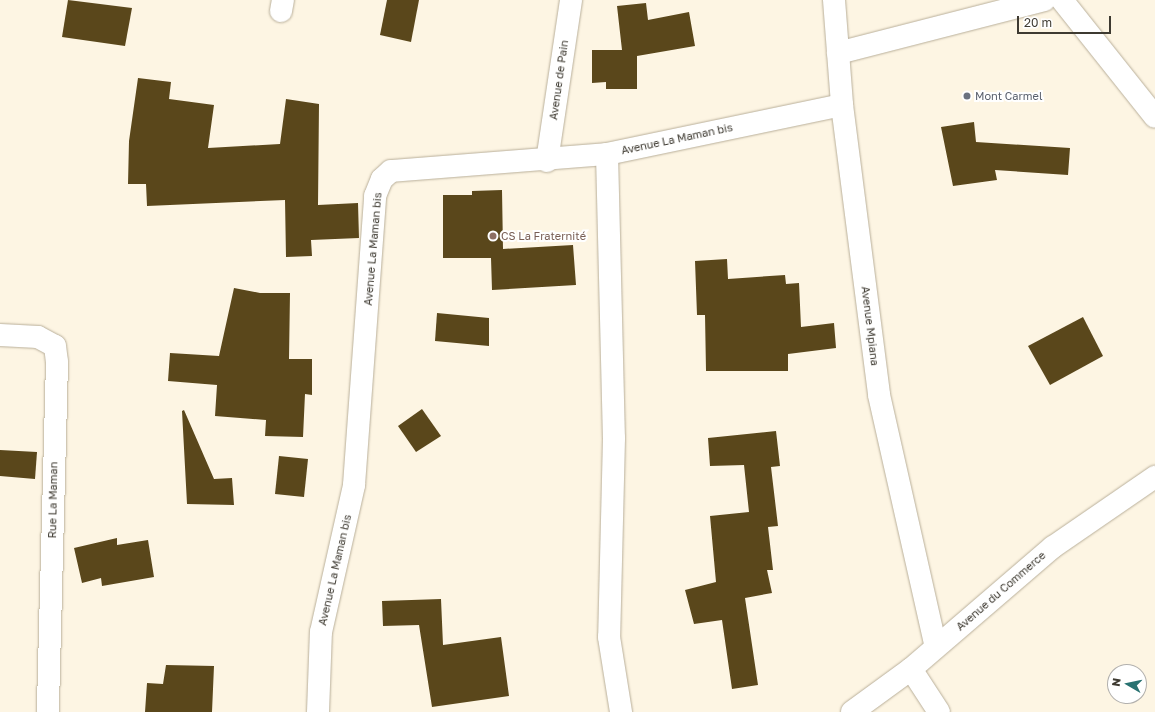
<!DOCTYPE html>
<meta charset="utf-8">
<style>
body{margin:0}
#map{position:relative;width:1155px;height:712px;overflow:hidden;background:#fdf5e3;font-family:"Golos Text",sans-serif}
div>[style]{position:absolute}
.building>*{inset:0;background:#5a471b}
.roads{filter:drop-shadow(0 0 1px #b9af9a) drop-shadow(0 0 1px #b9af9a)}
.minor>*{height:22px;margin:-11px;padding:0 11px;transform-origin:11px;border-radius:11px;background:#fff}
.dots>*{width:11px;height:11px;translate:-50% -50%;box-sizing:border-box;border:2px solid #fff;border-radius:50%}
span{translate:-50% -50%;white-space:nowrap;text-align:center;line-height:1.15;-webkit-text-stroke:4px #fff;paint-order:stroke}
.street-label{font-size:11px;color:#3e3a31}
.worship-label{font-size:11px;color:#5b616d}
.left{translate:0 -50%;text-align:left}
.education-label{font-size:11px;color:#785e54}
.north{position:absolute;left:1107px;top:664px;width:40px;height:40px;box-sizing:border-box;background:#fff;border:1px solid #b2b0ad;border-radius:50%;rotate:279deg;font-size:11px;font-weight:700;line-height:16px;text-align:center;color:#3e3a31}
.north::after{content:'';display:block;margin:auto;width:14px;height:18px;background:#287271;clip-path:polygon(50% 0,100% 100%,50% 72%,0 100%)}
.scale{position:absolute;left:1017px;top:16px;width:94px;height:18px;box-sizing:border-box;border:2px solid #3e3a31;border-top:0;padding-left:5px;font-size:12px;line-height:14px;white-space:nowrap;color:#3e3a31;-webkit-text-stroke:3px #fff;paint-order:stroke}
</style>
<div id="map">
<div class="building">
<div style="clip-path:polygon(68px 0,132px 8px,125px 46px,62px 37px)"></div>
<div style="clip-path:polygon(387px 0,419px 0,411px 42px,380px 35px)"></div>
<div style="clip-path:polygon(646px 3px,648px 20px,689px 12px,695px 46px,637px 56px,637px 89px,606px 89px,606px 82px,592px 83px,592px 50px,622px 50px,617px 6px)"></div>
<div style="clip-path:polygon(138px 78px,171px 82px,169px 99px,214px 105px,208px 148px,280px 144px,286px 99px,319px 104px,318px 205px,358px 203px,359px 238px,311px 240px,312px 256px,286px 257px,285px 200px,147px 206px,146px 184px,128px 184px,129px 141px)"></div>
<div style="clip-path:polygon(974px 122px,976px 142px,1070px 148px,1068px 175px,995px 170px,997px 180px,953px 186px,941px 127px)"></div>
<div style="clip-path:polygon(502px 190px,503px 249px,573px 245px,576px 285px,492px 290px,491px 258px,443px 258px,443px 195px,472px 195px,472px 191px)"></div>
<div style="clip-path:polygon(727px 259px,728px 279px,785px 275px,786px 284px,799px 283px,801px 327px,834px 323px,836px 348px,788px 354px,788px 371px,706px 371px,705px 315px,697px 315px,695px 261px)"></div>
<div style="clip-path:polygon(234px 288px,260px 293px,290px 293px,289px 359px,312px 359px,312px 395px,305px 394px,303px 437px,265px 436px,266px 420px,215px 416px,217px 385px,168px 381px,170px 353px,219px 356px)"></div>
<div style="clip-path:polygon(437px 313px,489px 318px,489px 346px,435px 341px)"></div>
<div style="clip-path:polygon(1083px 317px,1103px 356px,1050px 385px,1028px 346px)"></div>
<div style="clip-path:polygon(422px 409px,441px 436px,416px 452px,398px 426px)"></div>
<div style="clip-path:polygon(184px 410px,214px 479px,232px 478px,234px 505px,187px 504px,182px 411px)"></div>
<div style="clip-path:polygon(776px 431px,780px 466px,771px 467px,778px 526px,768px 527px,773px 570px,767px 570px,772px 593px,745px 598px,758px 685px,732px 689px,722px 620px,694px 624px,685px 590px,716px 582px,710px 516px,749px 512px,744px 465px,710px 466px,708px 438px)"></div>
<div style="clip-path:polygon(0 450px,37px 452px,35px 479px,0 476px)"></div>
<div style="clip-path:polygon(279px 456px,308px 459px,304px 497px,275px 494px)"></div>
<div style="clip-path:polygon(117px 538px,117px 545px,148px 540px,154px 577px,102px 586px,101px 578px,82px 583px,74px 548px)"></div>
<div style="clip-path:polygon(441px 599px,443px 645px,501px 637px,509px 696px,432px 707px,419px 625px,383px 626px,382px 601px)"></div>
<div style="clip-path:polygon(166px 665px,214px 666px,212px 712px,145px 712px,147px 683px,163px 684px)"></div>
</div>
<div class="roads">
<div class="minor">
<div style="left:834px;top:0;width:105px;rotate:85.6deg"></div>
<div style="left:842px;top:105px;width:292px;rotate:82.7deg"></div>
<div style="left:879px;top:395px;width:258px;rotate:77.3deg"></div>
<div style="left:1062px;top:0;width:149px;rotate:51.5deg"></div>
<div style="left:281px;top:11px;width:11px;rotate:-80deg"></div>
<div style="left:838px;top:53px;width:213px;rotate:-14.4deg"></div>
<div style="left:607px;top:154px;width:284px;rotate:88.6deg"></div>
<div style="left:614px;top:438px;width:199px;rotate:91.4deg"></div>
<div style="left:609px;top:637px;width:76px;rotate:80.9deg"></div>
<div style="left:547px;top:161px;width:163px;rotate:-81.5deg"></div>
<div style="left:0;top:335px;width:38px;rotate:3deg"></div>
<div style="left:38px;top:337px;width:19px;rotate:28deg"></div>
<div style="left:55px;top:346px;width:16px;rotate:83deg"></div>
<div style="left:57px;top:362px;width:350px;rotate:91.5deg"></div>
<div style="left:911px;top:669px;width:51px;rotate:56.9deg"></div>
<div style="left:318px;top:712px;width:80px;rotate:-87.9deg"></div>
<div style="left:321px;top:632px;width:151px;rotate:-77.3deg"></div>
<div style="left:354px;top:485px;width:290px;rotate:-85.8deg"></div>
<div style="left:375px;top:196px;width:18px;rotate:-68deg"></div>
<div style="left:382px;top:179px;width:12px;rotate:-42deg"></div>
<div style="left:391px;top:171px;width:217px;rotate:-4.5deg"></div>
<div style="left:607px;top:154px;width:240px;rotate:-11.8deg"></div>
<div style="left:852px;top:712px;width:73px;rotate:-36.1deg"></div>
<div style="left:911px;top:669px;width:187px;rotate:-40.7deg"></div>
<div style="left:1053px;top:547px;width:124px;rotate:-34.5deg"></div>
</div>
</div>
<div class="dots">
<div style="left:967px;top:96px;background:#6b7280"></div>
<div style="left:493px;top:236px;background:#8d6e63"></div>
</div>
<div class="street-label">
<span style="left:559px;top:80px;rotate:-82deg">Avenue de Pain</span>
<span style="left:677px;top:139px;rotate:-12deg">Avenue La Maman bis</span>
<span style="left:373px;top:249px;rotate:-85deg">Avenue La Maman bis</span>
<span style="left:870px;top:326px;rotate:83deg">Avenue Mpiana</span>
<span style="left:53px;top:500px;rotate:-89deg">Rue La Maman</span>
<span style="left:335px;top:570px;rotate:-77deg">Avenue La Maman bis</span>
<span style="left:1001px;top:591px;rotate:-41deg">Avenue du Commerce</span>
</div>
<div class="worship-label">
<span class="left" style="left:975px;top:96px">Mont Carmel</span>
</div>
<div class="education-label">
<span class="left" style="left:501px;top:236px">CS La Fraternité</span>
</div>
<div class="north">N</div>
<div class="scale">20 m</div>
</div>
